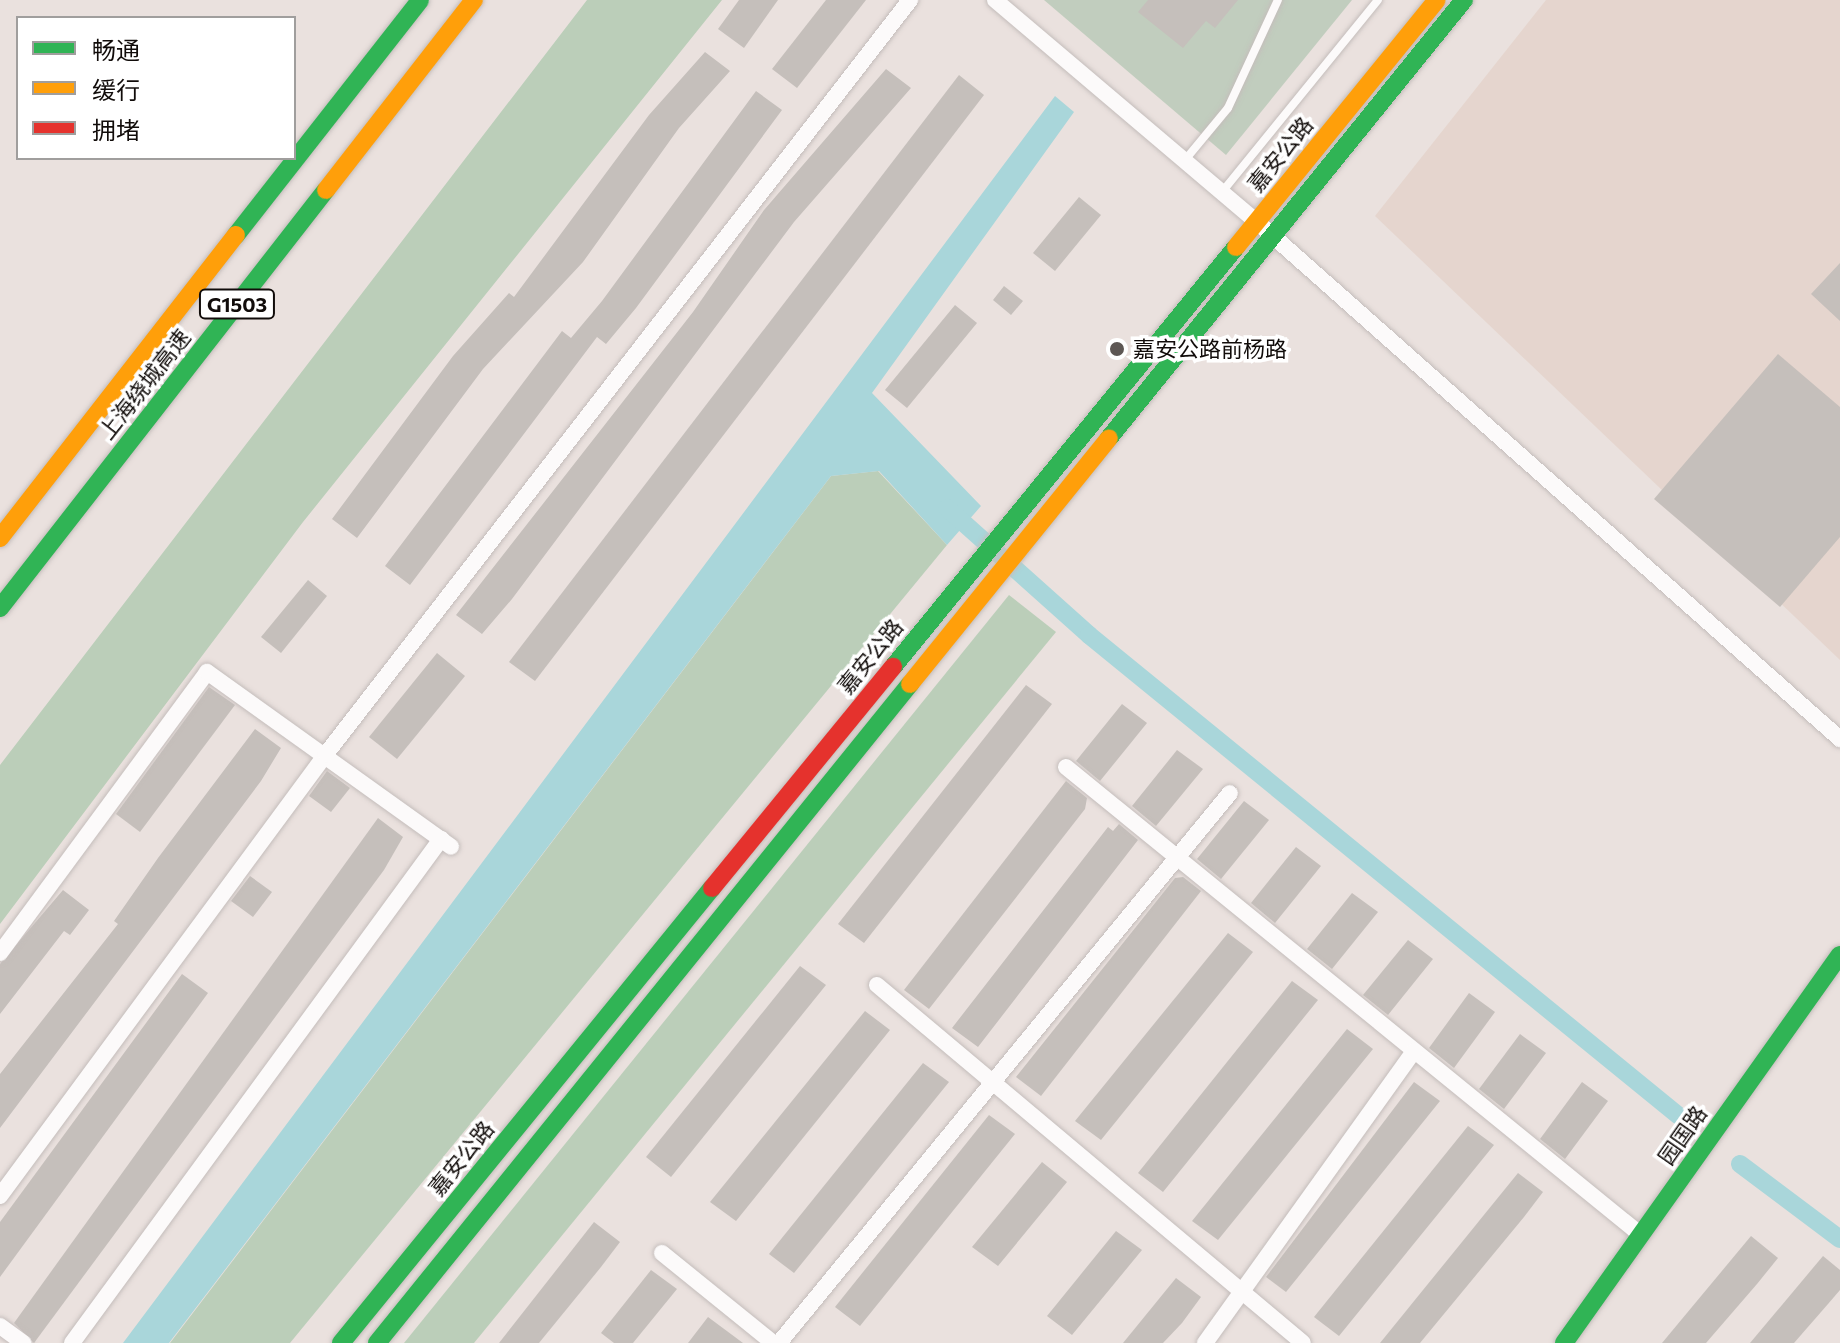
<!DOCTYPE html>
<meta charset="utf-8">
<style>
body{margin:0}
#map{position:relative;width:1840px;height:1343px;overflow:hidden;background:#eae1de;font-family:Commissioner,"Noto Sans SC",sans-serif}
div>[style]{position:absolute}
.built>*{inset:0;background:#e5d5ce}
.green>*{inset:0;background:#c1cdbe}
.forest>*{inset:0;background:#bbceb9}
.water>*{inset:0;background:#a9d6da}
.canal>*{height:18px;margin:-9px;padding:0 9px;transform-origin:9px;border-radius:9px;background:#a9d6da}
.building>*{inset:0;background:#c5bfbb}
.roads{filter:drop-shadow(0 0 2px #c4bdbb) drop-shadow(0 0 2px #c4bdbb)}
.lane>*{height:8px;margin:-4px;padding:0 4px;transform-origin:4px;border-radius:4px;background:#fcfafa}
.street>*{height:16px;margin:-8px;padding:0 8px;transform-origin:8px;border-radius:8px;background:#fcfafa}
.fast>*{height:18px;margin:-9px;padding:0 9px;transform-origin:9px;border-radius:9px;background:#30b455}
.slow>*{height:18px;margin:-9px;padding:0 9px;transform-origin:9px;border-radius:9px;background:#ff9f0a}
.jam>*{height:18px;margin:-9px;padding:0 9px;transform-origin:9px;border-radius:9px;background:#e5322d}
.dots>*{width:22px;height:22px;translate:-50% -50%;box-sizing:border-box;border:4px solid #fff;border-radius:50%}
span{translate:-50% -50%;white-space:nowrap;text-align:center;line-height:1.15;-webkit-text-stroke:7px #fff;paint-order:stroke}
.shield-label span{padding:2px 6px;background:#fff;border:2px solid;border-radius:6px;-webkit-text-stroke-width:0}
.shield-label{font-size:20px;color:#110c0a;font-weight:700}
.street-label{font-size:22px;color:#110c0a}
.poi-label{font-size:22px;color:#110c0a}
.left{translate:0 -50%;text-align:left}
.legend{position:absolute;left:16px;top:16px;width:280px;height:144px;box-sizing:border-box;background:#fff;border:2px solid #a09e9d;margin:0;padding:10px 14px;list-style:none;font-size:24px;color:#110c0a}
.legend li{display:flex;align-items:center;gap:16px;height:40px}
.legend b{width:40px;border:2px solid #a09e9d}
</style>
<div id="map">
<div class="built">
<div style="clip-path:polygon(1546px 0,1840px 0,1840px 660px,1375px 216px)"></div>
</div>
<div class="green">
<div style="clip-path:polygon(1044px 0,1352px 0,1226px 155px)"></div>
</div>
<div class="forest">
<div style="clip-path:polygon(587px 0,722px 0,303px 522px,0 924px,0 765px)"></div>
<div style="clip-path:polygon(878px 471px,947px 545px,290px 1343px,170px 1343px,831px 476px)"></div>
<div style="clip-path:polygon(1009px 595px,1056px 632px,474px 1343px,404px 1343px)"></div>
</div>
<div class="water">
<div style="clip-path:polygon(1055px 96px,1074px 112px,872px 393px,981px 506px,947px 545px,879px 471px,831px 476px,169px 1343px,123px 1343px)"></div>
</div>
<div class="canal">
<div style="left:947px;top:508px;width:191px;rotate:41.8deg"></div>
<div style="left:1089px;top:635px;width:761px;rotate:39.19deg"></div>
<div style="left:1740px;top:1164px;width:125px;rotate:36.9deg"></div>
</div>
<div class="building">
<div style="clip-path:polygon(739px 0,778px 0,744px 48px,718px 29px)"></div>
<div style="clip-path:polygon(826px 0,866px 0,797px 88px,772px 69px)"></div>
<div style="clip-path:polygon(1148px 0,1238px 0,1215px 28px,1206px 21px,1183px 48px,1138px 12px)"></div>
<div style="clip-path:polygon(705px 52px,730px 71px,679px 128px,583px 262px,483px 369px,357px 538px,332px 519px,453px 356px,509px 293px,514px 297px,649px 115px)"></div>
<div style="clip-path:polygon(886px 69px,911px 88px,794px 222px,512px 599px,482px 634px,456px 615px,693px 312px,764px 210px)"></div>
<div style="clip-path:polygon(959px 75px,984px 95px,535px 681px,509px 662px)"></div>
<div style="clip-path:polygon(756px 91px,782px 110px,636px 308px,606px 344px,597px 337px,410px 585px,385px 566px,562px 331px,571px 338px,602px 301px)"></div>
<div style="clip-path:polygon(1079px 197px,1101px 215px,1055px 271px,1033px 253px)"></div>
<div style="clip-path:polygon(1840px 263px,1840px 321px,1811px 294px)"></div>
<div style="clip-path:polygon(1004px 286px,1023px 301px,1011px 315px,993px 300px)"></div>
<div style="clip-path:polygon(955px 305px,977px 323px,907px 408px,885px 390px)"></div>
<div style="clip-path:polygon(1778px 354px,1840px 407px,1840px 537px,1780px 607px,1654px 499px)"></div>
<div style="clip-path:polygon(308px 580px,327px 596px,281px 653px,261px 637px)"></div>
<div style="clip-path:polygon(437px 653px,465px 676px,397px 759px,369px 737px)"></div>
<div style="clip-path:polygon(1026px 685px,1052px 704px,864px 943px,838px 924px)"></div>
<div style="clip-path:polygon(209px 687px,235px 705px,140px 832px,116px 814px)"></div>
<div style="clip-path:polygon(1122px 704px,1147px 723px,1100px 781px,1076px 761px)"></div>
<div style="clip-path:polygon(255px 729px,281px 748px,261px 781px,0 1128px,0 1074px,118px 924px,114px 921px,158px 858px)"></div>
<div style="clip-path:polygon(1177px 750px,1203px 769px,1156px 826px,1132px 806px)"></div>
<div style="clip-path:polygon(327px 771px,350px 788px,331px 812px,309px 796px)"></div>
<div style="clip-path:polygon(1066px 781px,1087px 798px,1085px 809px,929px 1009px,904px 990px)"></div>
<div style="clip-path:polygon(1244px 801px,1269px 820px,1221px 879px,1197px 859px)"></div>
<div style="clip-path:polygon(378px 818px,403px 837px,384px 870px,34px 1343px,14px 1323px)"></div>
<div style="clip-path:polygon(1119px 824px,1138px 840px,978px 1047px,952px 1028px,1108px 827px,1113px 831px)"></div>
<div style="clip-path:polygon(1296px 847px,1321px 866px,1275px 923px,1251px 903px)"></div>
<div style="clip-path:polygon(250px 876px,272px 892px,253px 917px,231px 901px)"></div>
<div style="clip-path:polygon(1183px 877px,1201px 891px,1041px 1096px,1016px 1077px,1175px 878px)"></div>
<div style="clip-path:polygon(63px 890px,89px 910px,70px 935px,64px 931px,0 1014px,0 964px)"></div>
<div style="clip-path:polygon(1352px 893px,1378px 912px,1332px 969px,1307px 949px)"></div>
<div style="clip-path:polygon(1228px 933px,1253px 952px,1101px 1140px,1075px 1121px)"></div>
<div style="clip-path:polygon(1408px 940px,1433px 959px,1388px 1015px,1363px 995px)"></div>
<div style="clip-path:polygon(800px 966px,826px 985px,671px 1177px,646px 1157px)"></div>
<div style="clip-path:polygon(182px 974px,208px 993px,0 1277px,0 1222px)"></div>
<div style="clip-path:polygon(1292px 981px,1318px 1000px,1163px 1192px,1138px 1173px)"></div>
<div style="clip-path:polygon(1469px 993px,1495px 1012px,1454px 1068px,1429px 1048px)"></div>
<div style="clip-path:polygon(865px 1011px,890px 1030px,736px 1221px,710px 1202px)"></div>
<div style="clip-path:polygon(1347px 1029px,1373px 1049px,1218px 1240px,1192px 1221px)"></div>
<div style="clip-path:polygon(1520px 1034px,1546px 1053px,1504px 1109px,1479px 1089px)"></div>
<div style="clip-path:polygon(923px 1063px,949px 1082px,794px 1273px,769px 1254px)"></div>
<div style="clip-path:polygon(1414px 1082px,1440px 1101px,1286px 1292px,1266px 1277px)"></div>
<div style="clip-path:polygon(1582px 1082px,1608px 1101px,1565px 1159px,1540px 1139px)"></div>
<div style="clip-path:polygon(989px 1115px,1015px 1134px,860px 1326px,835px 1307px)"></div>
<div style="clip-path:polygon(1468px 1126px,1494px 1145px,1339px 1336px,1314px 1317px)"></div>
<div style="clip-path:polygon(1042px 1162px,1067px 1182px,998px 1266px,972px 1247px)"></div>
<div style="clip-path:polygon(1518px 1173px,1543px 1192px,1524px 1217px,1420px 1343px,1380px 1343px)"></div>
<div style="clip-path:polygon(594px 1222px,620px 1242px,601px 1267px,539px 1343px,499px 1343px)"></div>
<div style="clip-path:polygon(1116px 1231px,1142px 1250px,1072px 1335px,1047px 1316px)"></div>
<div style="clip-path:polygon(1751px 1236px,1778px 1258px,1757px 1284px,1706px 1343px,1662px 1343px)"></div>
<div style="clip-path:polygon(1823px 1256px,1840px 1270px,1840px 1290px,1828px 1304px,1794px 1343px,1750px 1343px)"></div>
<div style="clip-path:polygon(651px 1270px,677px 1289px,633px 1343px,614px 1343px,601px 1333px)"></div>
<div style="clip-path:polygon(1176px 1278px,1201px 1297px,1182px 1323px,1163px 1343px,1123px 1343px)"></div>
<div style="clip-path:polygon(708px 1317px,743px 1343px,688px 1343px)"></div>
</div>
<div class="roads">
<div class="lane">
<div style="left:1185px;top:160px;width:67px;rotate:-50.4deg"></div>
<div style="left:1228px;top:108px;width:119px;rotate:-65.2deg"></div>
<div style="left:1222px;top:192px;width:247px;rotate:-50.9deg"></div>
</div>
<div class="street">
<div style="left:995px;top:0;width:342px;rotate:40.3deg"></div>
<div style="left:1256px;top:221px;width:781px;rotate:41.57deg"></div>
<div style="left:1066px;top:767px;width:741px;rotate:39.14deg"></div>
<div style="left:0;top:953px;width:349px;rotate:-53.6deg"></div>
<div style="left:207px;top:672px;width:300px;rotate:35.6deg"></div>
<div style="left:877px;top:985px;width:556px;rotate:40.04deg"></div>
<div style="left:0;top:1196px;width:549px;rotate:-53.59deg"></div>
<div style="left:326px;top:754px;width:954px;rotate:-52.24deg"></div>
<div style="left:662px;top:1253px;width:143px;rotate:39deg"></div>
<div style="left:0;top:1326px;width:29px;rotate:36deg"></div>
<div style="left:72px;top:1343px;width:625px;rotate:-53.79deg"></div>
<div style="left:779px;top:1343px;width:711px;rotate:-50.65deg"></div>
<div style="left:1205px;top:1343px;width:359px;rotate:-54.4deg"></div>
</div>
<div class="fast">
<div style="left:236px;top:235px;width:298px;rotate:-51.9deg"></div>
<div style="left:1109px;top:438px;width:564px;rotate:-50.98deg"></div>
<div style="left:0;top:608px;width:530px;rotate:-52.05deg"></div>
<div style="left:893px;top:667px;width:542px;rotate:-50.76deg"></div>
<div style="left:341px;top:1343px;width:587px;rotate:-50.81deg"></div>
<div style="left:377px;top:1343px;width:848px;rotate:-51.03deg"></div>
<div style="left:1564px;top:1343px;width:476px;rotate:-54.6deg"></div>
</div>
<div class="slow">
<div style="left:326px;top:190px;width:241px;rotate:-52.1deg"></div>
<div style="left:1236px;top:247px;width:318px;rotate:-50.9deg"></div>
<div style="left:0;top:538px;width:384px;rotate:-52.1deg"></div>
<div style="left:910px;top:684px;width:316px;rotate:-51deg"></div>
</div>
<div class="jam">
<div style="left:712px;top:888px;width:286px;rotate:-50.7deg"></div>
</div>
</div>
<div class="dots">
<div style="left:1117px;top:349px;background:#5d5754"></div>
</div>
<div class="shield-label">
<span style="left:237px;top:304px">G1503</span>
</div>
<div class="street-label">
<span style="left:1280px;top:154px;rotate:-51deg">嘉安公路</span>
<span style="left:144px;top:384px;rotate:-52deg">上海绕城高速</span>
<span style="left:870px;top:656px;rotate:-51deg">嘉安公路</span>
<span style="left:1682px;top:1135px;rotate:-55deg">园国路</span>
<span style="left:461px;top:1158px;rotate:-51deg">嘉安公路</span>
</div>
<div class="poi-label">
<span class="left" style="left:1133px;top:349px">嘉安公路前杨路</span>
</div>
<ul class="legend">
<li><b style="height:10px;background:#30b455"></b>畅通</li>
<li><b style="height:10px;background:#ff9f0a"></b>缓行</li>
<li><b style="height:10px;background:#e5322d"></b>拥堵</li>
</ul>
</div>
